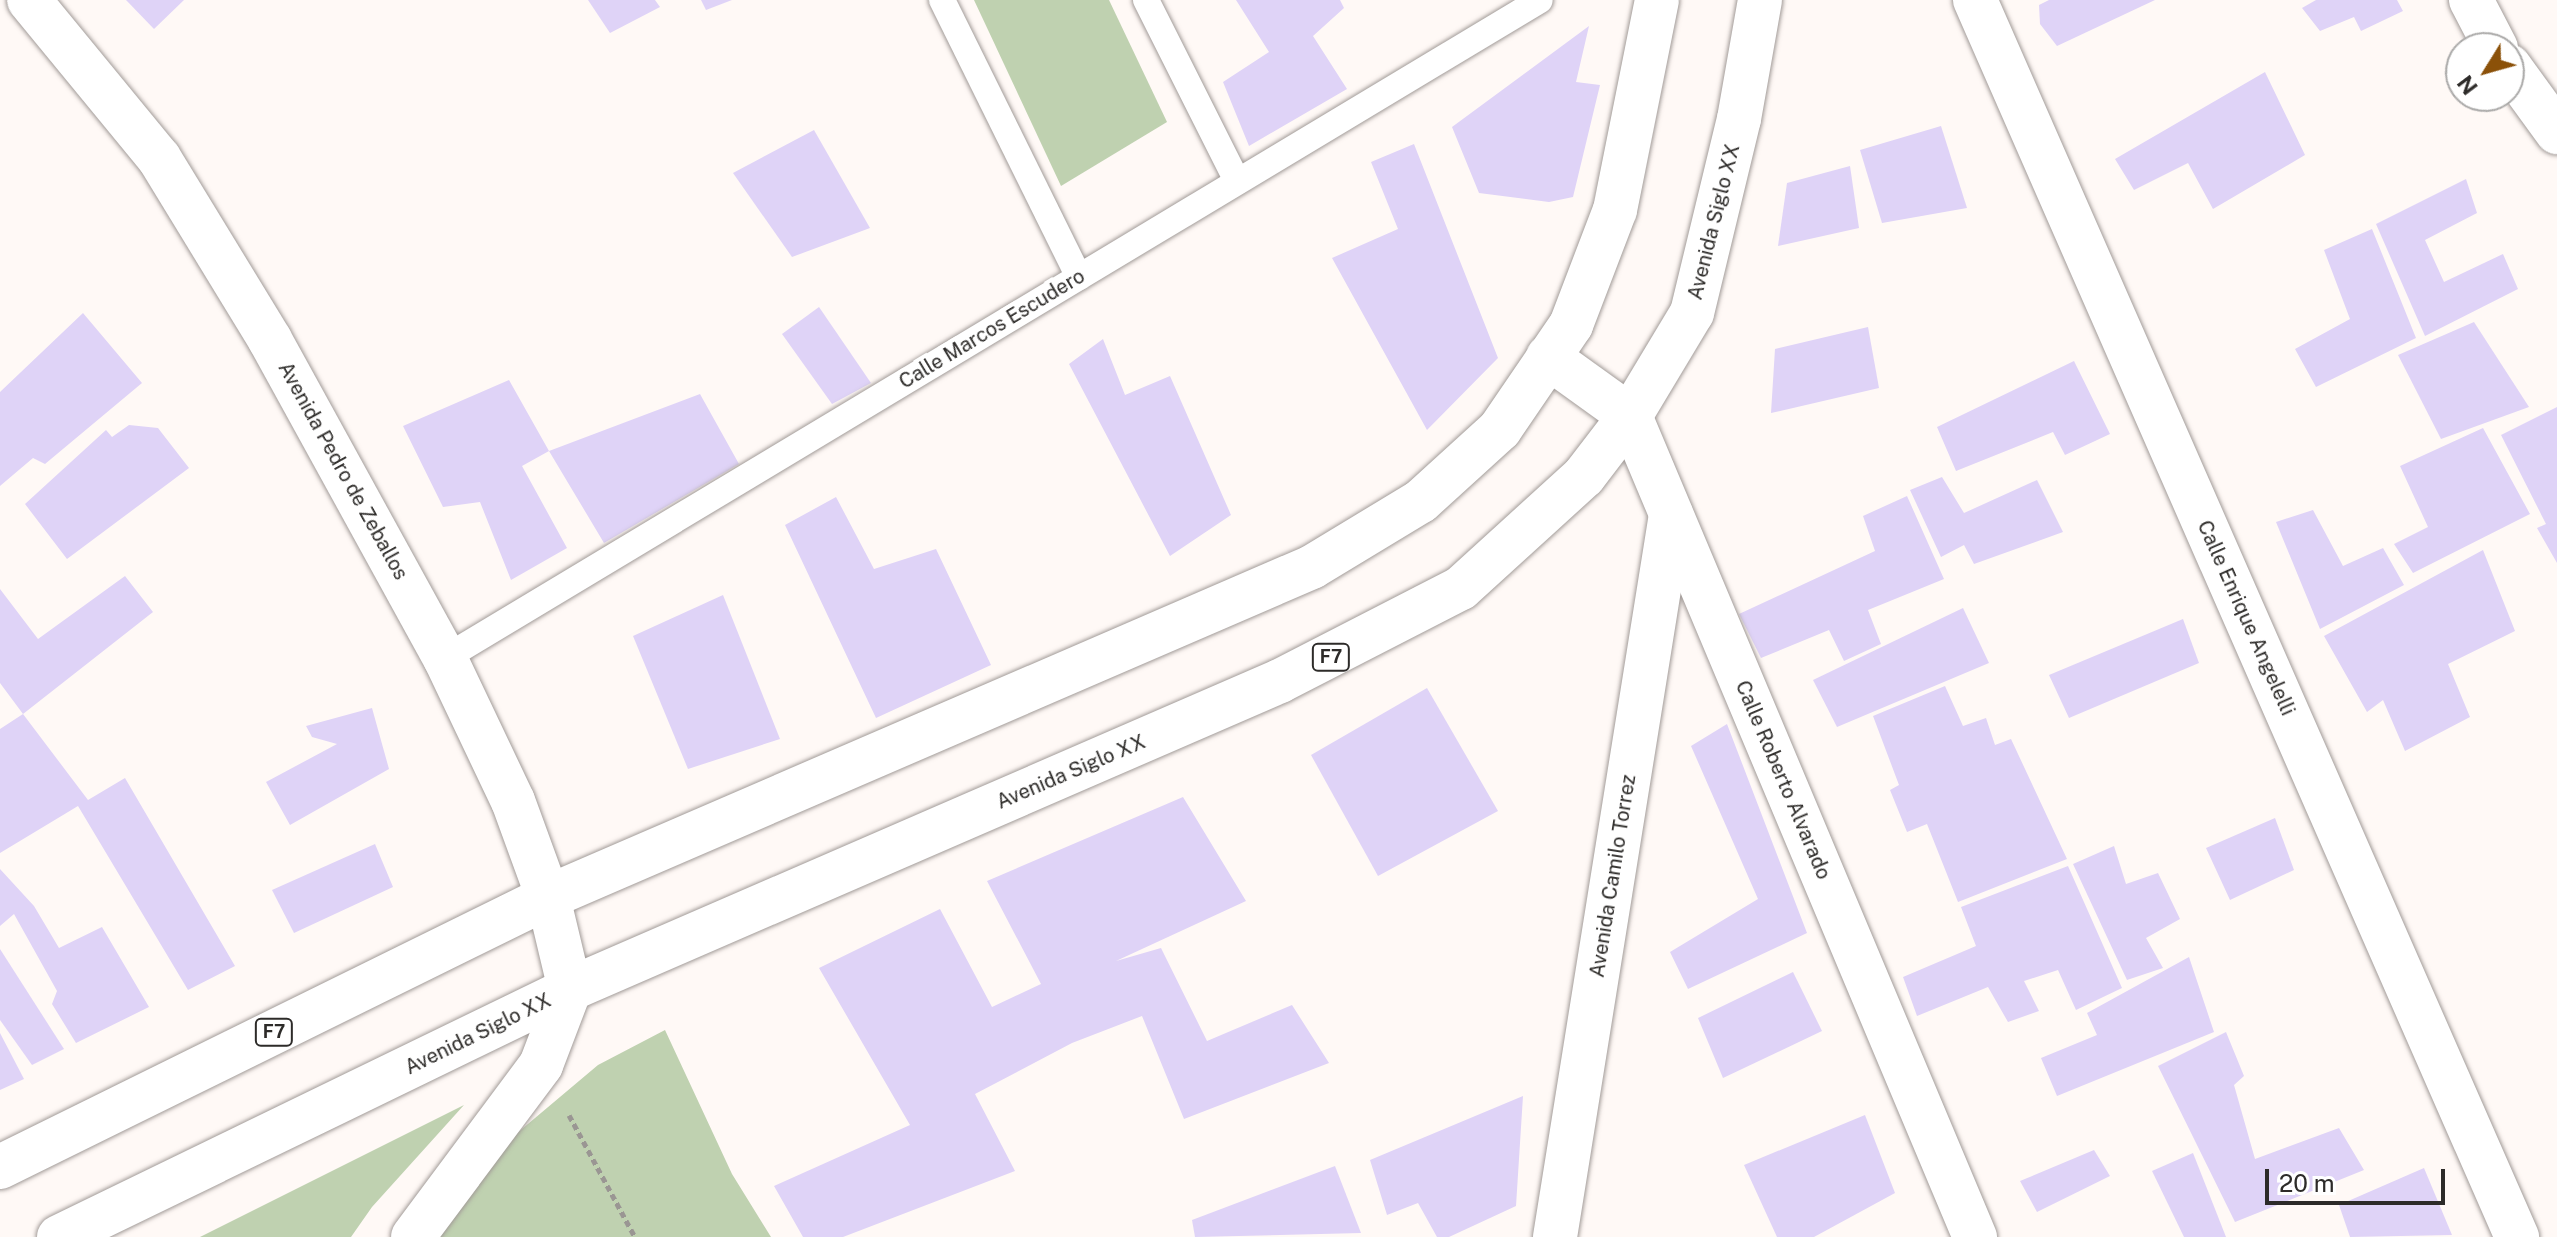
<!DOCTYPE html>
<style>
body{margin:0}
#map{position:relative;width:2557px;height:1237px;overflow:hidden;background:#fff9f6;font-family:"Public Sans",sans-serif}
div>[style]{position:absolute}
.green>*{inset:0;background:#bfd1b0}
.building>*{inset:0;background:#dfd3f7}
.path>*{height:5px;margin-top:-2.5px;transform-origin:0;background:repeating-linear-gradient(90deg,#9a9693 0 6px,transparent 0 10px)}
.roads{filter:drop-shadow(0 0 2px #a29b98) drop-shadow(0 0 2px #a29b98)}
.lane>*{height:26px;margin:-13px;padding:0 13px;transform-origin:13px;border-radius:13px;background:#fff}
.street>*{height:44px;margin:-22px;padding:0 22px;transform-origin:22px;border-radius:22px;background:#fff}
.secondary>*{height:44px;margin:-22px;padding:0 22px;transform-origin:22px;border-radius:22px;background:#fff}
.highway>*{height:44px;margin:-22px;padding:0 22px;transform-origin:22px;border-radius:22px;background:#fff}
span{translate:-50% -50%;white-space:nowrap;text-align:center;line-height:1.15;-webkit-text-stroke:8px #fff;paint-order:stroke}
.shield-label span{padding:2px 6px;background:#fff;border:2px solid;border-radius:6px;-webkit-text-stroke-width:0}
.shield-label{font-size:18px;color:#2d2b29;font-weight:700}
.street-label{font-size:20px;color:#2d2b29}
.north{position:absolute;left:2445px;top:32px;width:80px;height:80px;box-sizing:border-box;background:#fff;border:2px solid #abaaa9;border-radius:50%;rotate:233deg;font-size:22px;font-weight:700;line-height:32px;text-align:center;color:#2d2b29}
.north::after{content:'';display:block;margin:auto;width:28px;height:36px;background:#8b5109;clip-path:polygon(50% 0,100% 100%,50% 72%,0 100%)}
.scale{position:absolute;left:2265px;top:1169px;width:180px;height:36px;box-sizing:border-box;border:4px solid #2d2b29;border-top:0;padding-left:10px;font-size:24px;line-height:28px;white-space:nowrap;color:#2d2b29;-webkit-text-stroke:6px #fff;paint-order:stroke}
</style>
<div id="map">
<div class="green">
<div style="clip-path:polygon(974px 0,1109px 0,1167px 122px,1061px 186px)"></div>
<div style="clip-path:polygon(665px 1030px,732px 1174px,771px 1237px,429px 1237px,447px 1192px,598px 1065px)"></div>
<div style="clip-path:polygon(464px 1105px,372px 1207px,351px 1237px,200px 1237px)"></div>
</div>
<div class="building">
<div style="clip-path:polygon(126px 0,184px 0,154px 29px)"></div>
<div style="clip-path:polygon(588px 0,655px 0,660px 7px,610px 33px)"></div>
<div style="clip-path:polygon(701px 0,732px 0,706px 10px)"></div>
<div style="clip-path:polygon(1236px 0,1340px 0,1344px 8px,1313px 36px,1347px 89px,1249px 146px,1223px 82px,1269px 52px)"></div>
<div style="clip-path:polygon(2049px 0,2155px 0,2057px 46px,2040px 24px,2039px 5px)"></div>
<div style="clip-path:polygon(2316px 0,2397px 0,2403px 11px,2361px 31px,2354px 17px,2320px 31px,2302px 8px)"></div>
<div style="clip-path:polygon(1589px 26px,1576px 82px,1600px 85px,1573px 197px,1549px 202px,1479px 193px,1452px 127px)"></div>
<div style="clip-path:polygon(2265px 72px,2305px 155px,2213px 209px,2188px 163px,2134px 190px,2115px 159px)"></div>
<div style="clip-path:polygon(1941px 126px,1967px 208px,1882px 223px,1860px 150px)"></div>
<div style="clip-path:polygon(814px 130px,870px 228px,792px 257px,733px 173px)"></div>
<div style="clip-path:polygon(1414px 144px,1498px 358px,1427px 430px,1332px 258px,1398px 229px,1371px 162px)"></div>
<div style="clip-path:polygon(1850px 166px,1859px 228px,1778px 246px,1787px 183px)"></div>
<div style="clip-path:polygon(2466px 179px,2477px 213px,2425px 240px,2444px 282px,2503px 254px,2518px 289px,2425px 336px,2376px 224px)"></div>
<div style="clip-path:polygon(2372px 229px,2416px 338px,2316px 387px,2295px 349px,2350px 319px,2324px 250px)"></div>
<div style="clip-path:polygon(819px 307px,871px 383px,832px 404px,782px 334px)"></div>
<div style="clip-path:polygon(83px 313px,142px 383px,45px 464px,33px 458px,0 486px,0 392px)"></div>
<div style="clip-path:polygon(2474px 322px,2529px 407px,2441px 439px,2398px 355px)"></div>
<div style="clip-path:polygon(1868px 327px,1879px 388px,1771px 413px,1775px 349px)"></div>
<div style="clip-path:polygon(1103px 339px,1125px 395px,1170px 376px,1231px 515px,1170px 556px,1069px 364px)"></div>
<div style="clip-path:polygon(2074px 361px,2110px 434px,2065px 455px,2053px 432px,1956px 471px,1937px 427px)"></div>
<div style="clip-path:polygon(509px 380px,549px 451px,700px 394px,739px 464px,604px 543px,549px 451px,522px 466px,567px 548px,511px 580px,480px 502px,443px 507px,403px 426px)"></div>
<div style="clip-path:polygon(2557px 407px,2557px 563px,2537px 528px,2546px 524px,2501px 435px)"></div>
<div style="clip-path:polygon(129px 425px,158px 428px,189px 468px,67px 559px,25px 504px,106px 430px,112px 437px)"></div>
<div style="clip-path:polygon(2483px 428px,2530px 514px,2413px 573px,2394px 544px,2428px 527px,2400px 466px)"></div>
<div style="clip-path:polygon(1942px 477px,1964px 513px,2037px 480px,2063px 532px,1974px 564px,1964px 545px,1941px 557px,1910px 490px)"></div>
<div style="clip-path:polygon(1907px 496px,1944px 579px,1868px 610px,1881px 644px,1844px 661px,1829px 630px,1761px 658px,1739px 614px,1875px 551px,1863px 516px)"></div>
<div style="clip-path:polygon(836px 497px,874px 569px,936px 549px,991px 665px,876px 718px,785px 525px)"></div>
<div style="clip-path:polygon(2313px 510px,2343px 566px,2383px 548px,2404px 585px,2320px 629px,2276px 522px)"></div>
<div style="clip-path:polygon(2483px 550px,2515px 631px,2448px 664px,2470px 717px,2405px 751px,2383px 700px,2367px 712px,2324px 636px)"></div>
<div style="clip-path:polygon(125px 576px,153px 612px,23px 714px,0 683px,0 589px,38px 639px)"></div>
<div style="clip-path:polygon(723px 595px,780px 739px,688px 769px,633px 636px)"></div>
<div style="clip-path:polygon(1963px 608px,1989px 663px,1837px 727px,1813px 680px)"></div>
<div style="clip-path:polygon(2183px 619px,2199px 663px,2069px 718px,2049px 675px)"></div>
<div style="clip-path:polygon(1945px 686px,1963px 726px,1986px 718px,1995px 745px,2011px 739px,2067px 859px,1958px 902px,1927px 824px,1907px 832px,1890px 790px,1899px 785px,1873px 716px)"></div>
<div style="clip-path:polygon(1427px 688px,1498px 811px,1378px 876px,1311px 755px)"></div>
<div style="clip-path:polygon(372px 708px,389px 769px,290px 825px,266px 782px,337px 744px,312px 737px,306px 726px)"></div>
<div style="clip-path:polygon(23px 714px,88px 800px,125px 778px,235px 966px,188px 990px,78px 806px,0 853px,0 729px)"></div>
<div style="clip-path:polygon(1727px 724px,1807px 933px,1688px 989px,1670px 952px,1758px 899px,1691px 746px)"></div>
<div style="clip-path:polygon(1183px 797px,1246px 901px,1116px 961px,1161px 948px,1207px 1041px,1292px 1005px,1329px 1063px,1184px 1119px,1142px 1016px,1072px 1043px,975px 1094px,1015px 1171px,843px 1237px,803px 1237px,774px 1186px,910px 1125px,819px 968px,940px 909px,992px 1007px,1041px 984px,987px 881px)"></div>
<div style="clip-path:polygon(2275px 818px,2294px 870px,2230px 900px,2206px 848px)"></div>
<div style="clip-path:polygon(375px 844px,393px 887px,294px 933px,272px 890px)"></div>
<div style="clip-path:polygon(2114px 846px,2126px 884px,2158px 873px,2180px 919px,2146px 938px,2163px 968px,2127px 980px,2073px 864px)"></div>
<div style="clip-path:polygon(2068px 866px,2122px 988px,2076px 1010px,2058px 970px,2024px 981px,2039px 1011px,2008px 1022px,1988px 987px,1917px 1016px,1903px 977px,1976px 946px,1961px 907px)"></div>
<div style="clip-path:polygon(0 869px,34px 906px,59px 948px,102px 927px,149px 1007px,76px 1043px,52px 1004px,57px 991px,14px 914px,0 926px)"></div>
<div style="clip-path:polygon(0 949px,64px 1049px,32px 1065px,0 1020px)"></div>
<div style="clip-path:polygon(2189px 957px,2214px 1032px,2057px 1096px,2041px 1058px,2097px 1035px,2087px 1013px)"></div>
<div style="clip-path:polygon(1793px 972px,1822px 1031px,1723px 1078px,1698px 1018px)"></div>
<div style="clip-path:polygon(2226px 1032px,2244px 1076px,2234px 1085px,2255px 1159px,2339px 1128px,2364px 1170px,2235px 1222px,2158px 1066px)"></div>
<div style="clip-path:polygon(0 1033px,24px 1079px,0 1090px)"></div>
<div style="clip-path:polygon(1523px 1096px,1516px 1206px,1449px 1237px,1437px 1237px,1418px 1203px,1387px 1215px,1370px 1160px)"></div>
<div style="clip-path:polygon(1865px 1115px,1895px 1193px,1814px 1237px,1777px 1237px,1744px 1165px)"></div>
<div style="clip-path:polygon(2094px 1150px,2110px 1176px,2037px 1212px,2020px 1181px)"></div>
<div style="clip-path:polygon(2193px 1153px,2226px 1237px,2184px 1237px,2152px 1171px)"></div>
<div style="clip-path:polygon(1335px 1166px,1361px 1233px,1195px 1237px,1192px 1220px)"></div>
<div style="clip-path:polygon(2424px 1168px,2452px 1235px,2350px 1237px,2339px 1205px)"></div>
</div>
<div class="path">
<div style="left:569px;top:1115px;width:139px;rotate:61.6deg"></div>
</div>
<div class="roads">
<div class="lane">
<div style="left:942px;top:0;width:309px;rotate:63.7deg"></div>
<div style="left:1146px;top:0;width:203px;rotate:63.3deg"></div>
<div style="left:445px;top:658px;width:1277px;rotate:-31deg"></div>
</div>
<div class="street">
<div style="left:1975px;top:0;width:1351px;rotate:66.34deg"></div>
<div style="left:2471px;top:0;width:54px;rotate:62.5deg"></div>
<div style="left:2509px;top:66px;width:82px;rotate:54deg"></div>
<div style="left:1548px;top:357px;width:101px;rotate:35.7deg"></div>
<div style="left:1630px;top:416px;width:891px;rotate:67.21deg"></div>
<div style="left:1555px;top:1237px;width:732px;rotate:-80.88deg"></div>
</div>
<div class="secondary">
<div style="left:29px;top:0;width:205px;rotate:50.6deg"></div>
<div style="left:159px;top:158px;width:213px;rotate:58.6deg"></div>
<div style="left:270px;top:340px;width:363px;rotate:61.2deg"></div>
<div style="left:445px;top:658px;width:158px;rotate:64.6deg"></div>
<div style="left:513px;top:801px;width:102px;rotate:70deg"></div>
<div style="left:548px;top:897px;width:95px;rotate:76.6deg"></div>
<div style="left:570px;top:989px;width:81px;rotate:110.9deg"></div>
<div style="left:541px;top:1065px;width:214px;rotate:126.7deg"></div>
</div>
<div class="highway">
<div style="left:0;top:1167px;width:611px;rotate:-26.23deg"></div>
<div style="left:548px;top:897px;width:832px;rotate:-23.36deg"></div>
<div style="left:1312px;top:567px;width:127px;rotate:-31.2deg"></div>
<div style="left:1421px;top:501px;width:107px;rotate:-42.3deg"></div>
<div style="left:1500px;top:429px;width:126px;rotate:-55.7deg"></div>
<div style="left:1571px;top:325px;width:123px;rotate:-69.1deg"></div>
<div style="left:1615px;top:210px;width:214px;rotate:-78.7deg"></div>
<div style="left:59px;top:1237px;width:568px;rotate:-25.89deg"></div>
<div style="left:570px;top:989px;width:774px;rotate:-23.45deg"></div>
<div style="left:1280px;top:681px;width:203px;rotate:-27.2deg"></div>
<div style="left:1461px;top:588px;width:166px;rotate:-42.3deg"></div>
<div style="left:1584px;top:476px;width:76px;rotate:-52.5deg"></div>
<div style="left:1630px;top:416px;width:120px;rotate:-59deg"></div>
<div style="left:1692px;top:313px;width:200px;rotate:-76.4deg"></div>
<div style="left:1739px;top:119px;width:121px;rotate:-80deg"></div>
</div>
</div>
<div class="shield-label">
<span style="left:1331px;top:657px">F7</span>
<span style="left:274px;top:1032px">F7</span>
</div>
<div class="street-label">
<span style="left:1714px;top:222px;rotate:-76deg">Avenida Siglo XX</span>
<span style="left:992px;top:329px;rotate:-31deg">Calle Marcos Escudero</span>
<span style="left:343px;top:471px;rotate:61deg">Avenida Pedro de Zeballos</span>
<span style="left:2246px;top:618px;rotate:66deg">Calle Enrique Angelelli</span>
<span style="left:1071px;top:772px;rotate:-23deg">Avenida Siglo XX</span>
<span style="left:1783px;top:780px;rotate:67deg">Calle Roberto Alvarado</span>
<span style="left:1613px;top:876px;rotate:-81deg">Avenida Camilo Torrez</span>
<span style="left:478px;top:1034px;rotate:-26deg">Avenida Siglo XX</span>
</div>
<div class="north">N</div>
<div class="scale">20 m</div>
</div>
